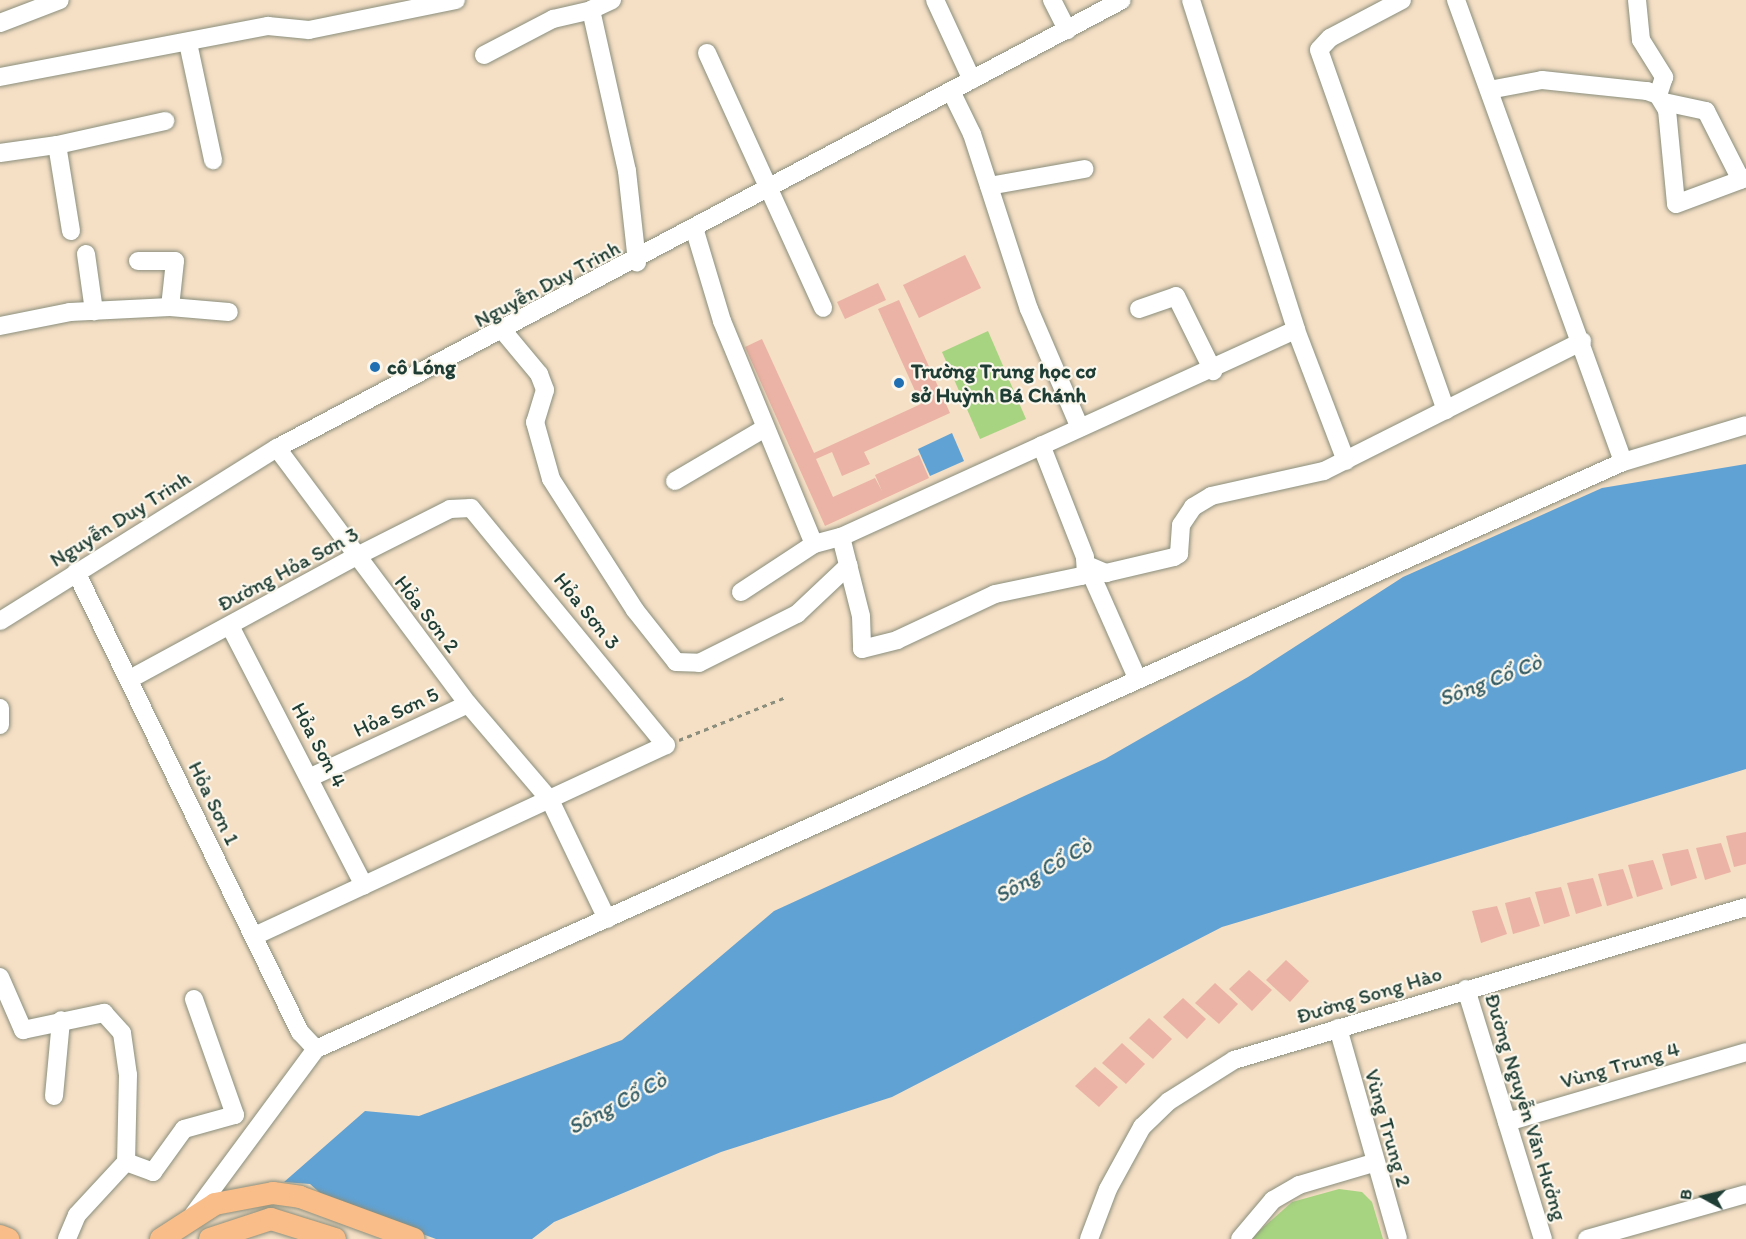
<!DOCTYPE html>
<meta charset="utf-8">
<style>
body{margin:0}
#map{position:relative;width:1746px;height:1239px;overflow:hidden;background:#f5dfc5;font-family:Itim,sans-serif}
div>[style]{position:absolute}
.green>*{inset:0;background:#a7d481}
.water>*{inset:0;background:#60a2d4}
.building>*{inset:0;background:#ebb3a5}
.path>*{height:3px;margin-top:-1.5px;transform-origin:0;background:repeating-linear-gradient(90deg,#8a8e7c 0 4.5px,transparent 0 9px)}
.roads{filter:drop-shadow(0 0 2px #8a8e7c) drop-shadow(0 0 2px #8a8e7c)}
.minor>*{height:18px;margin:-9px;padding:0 9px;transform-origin:9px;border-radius:9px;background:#fff}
.major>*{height:22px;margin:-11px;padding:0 11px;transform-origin:11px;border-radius:11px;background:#f8bd89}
.dots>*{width:16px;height:16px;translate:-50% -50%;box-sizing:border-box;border:3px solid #fbf7ec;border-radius:50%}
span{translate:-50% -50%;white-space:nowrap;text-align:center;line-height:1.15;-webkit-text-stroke:4.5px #fbf7ec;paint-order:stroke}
.street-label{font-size:21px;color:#1f3d34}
.poi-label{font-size:21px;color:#1f3d34;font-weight:700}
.left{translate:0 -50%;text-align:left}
.water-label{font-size:22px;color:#325b64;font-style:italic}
.north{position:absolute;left:1674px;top:1167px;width:60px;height:60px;-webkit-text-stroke:4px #fbf7ec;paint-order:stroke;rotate:278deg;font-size:16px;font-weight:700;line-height:24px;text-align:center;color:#1f3d34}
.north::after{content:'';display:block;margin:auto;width:21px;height:27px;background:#1f3d34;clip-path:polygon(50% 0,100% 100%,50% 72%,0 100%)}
</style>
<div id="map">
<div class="green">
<div style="clip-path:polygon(988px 331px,1026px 419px,980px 439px,942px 352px)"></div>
<div style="clip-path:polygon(1339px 1189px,1362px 1192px,1372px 1202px,1383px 1239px,1250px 1239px,1292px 1202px)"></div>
</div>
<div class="water">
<div style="clip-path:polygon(952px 433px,964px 461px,930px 476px,918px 449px)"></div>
<div style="clip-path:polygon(1746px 464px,1746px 769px,1222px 927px,892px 1097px,721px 1152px,554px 1222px,532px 1239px,436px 1239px,327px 1199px,310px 1184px,284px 1182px,365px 1111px,419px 1116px,622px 1040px,774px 911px,1105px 759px,1248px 677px,1403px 577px,1602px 488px)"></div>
</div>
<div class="building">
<div style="clip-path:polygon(965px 255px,981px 288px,919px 318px,903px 285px)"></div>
<div style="clip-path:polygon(878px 283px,886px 300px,845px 319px,837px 302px)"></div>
<div style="clip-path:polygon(899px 300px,950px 413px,864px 452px,870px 464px,842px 476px,832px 452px,816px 459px,833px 497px,875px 478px,882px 491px,875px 475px,919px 455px,929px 478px,825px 526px,745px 347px,762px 339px,814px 453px,921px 404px,878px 309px)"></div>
<div style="clip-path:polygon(1746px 832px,1746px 864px,1734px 867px,1726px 836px)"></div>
<div style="clip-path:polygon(1721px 843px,1731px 872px,1705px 880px,1696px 848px)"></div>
<div style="clip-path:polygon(1688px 849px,1697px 878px,1671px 886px,1662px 854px)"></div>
<div style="clip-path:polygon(1653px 860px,1663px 889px,1637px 897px,1628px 865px)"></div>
<div style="clip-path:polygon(1623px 869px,1633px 898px,1607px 906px,1598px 874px)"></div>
<div style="clip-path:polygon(1593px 878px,1602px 906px,1576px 914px,1567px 883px)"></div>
<div style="clip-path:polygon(1561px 887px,1570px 916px,1544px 924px,1535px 892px)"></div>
<div style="clip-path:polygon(1530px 897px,1540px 926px,1513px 934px,1505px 903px)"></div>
<div style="clip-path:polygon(1497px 906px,1507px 934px,1481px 943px,1472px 911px)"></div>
<div style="clip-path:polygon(1286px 960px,1309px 981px,1290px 1002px,1266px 980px)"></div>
<div style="clip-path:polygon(1249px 970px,1272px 990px,1252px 1011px,1229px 989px)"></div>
<div style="clip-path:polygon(1215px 983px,1238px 1004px,1219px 1024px,1195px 1003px)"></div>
<div style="clip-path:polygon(1183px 998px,1206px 1019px,1187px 1039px,1163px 1017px)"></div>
<div style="clip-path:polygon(1149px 1018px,1172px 1039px,1153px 1059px,1129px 1038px)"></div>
<div style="clip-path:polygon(1122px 1043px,1145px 1064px,1126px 1084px,1102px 1063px)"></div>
<div style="clip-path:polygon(1095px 1067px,1118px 1087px,1099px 1107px,1075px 1086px)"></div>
</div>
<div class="path">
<div style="left:679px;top:740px;width:115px;rotate:-21.9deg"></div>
</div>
<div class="roads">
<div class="minor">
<div style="left:612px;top:0;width:23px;rotate:155deg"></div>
<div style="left:591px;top:10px;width:165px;rotate:77.4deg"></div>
<div style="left:627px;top:171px;width:92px;rotate:83.7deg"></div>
<div style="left:935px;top:0;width:88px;rotate:65.2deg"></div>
<div style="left:1052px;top:0;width:34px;rotate:63deg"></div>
<div style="left:1191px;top:0;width:346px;rotate:72.3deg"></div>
<div style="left:1296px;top:330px;width:140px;rotate:69.1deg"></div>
<div style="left:1402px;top:0;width:81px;rotate:152.2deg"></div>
<div style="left:1330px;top:38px;width:16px;rotate:133deg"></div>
<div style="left:1319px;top:50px;width:382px;rotate:70.6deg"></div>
<div style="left:1456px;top:0;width:491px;rotate:70.1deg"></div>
<div style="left:1637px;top:0;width:40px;rotate:84.3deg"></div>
<div style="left:1641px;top:40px;width:44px;rotate:58.1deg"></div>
<div style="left:1664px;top:77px;width:19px;rotate:108deg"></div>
<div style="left:0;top:23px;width:64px;rotate:-21deg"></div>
<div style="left:188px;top:43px;width:120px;rotate:77.9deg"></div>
<div style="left:707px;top:53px;width:280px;rotate:65.5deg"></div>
<div style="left:484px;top:55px;width:78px;rotate:-27.6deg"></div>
<div style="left:553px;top:19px;width:39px;rotate:-13deg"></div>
<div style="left:0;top:77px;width:273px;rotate:-10.8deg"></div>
<div style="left:268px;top:26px;width:41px;rotate:5.6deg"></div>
<div style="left:309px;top:30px;width:150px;rotate:-11.5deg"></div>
<div style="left:1489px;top:90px;width:54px;rotate:-10.7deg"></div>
<div style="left:1542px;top:80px;width:106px;rotate:6deg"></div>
<div style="left:1647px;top:91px;width:12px;rotate:20deg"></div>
<div style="left:1658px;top:95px;width:17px;rotate:59deg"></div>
<div style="left:1667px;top:110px;width:94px;rotate:84.5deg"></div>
<div style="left:1676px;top:204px;width:75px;rotate:-20.4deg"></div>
<div style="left:951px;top:91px;width:48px;rotate:64deg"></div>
<div style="left:972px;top:134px;width:184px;rotate:72deg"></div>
<div style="left:1029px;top:309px;width:129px;rotate:66.8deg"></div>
<div style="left:1664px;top:102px;width:43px;rotate:12.1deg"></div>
<div style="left:1706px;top:111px;width:77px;rotate:63.1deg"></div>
<div style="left:0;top:153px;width:58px;rotate:-8deg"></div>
<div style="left:989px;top:186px;width:97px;rotate:-10.1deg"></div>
<div style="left:71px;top:231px;width:87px;rotate:-99.2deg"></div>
<div style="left:57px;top:145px;width:111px;rotate:-12.5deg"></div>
<div style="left:695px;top:231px;width:94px;rotate:73.3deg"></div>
<div style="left:722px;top:321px;width:241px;rotate:67.6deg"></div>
<div style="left:86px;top:254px;width:58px;rotate:82deg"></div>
<div style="left:138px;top:261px;width:37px"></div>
<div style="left:175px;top:261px;width:46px;rotate:96.2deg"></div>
<div style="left:1139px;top:309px;width:39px;rotate:-19deg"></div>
<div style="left:1176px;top:296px;width:84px;rotate:63.7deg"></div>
<div style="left:0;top:326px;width:71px;rotate:-11.3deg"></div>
<div style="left:70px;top:312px;width:100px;rotate:-2.9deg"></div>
<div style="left:170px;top:307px;width:59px;rotate:4.8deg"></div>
<div style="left:504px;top:332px;width:55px;rotate:50.2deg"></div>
<div style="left:539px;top:374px;width:17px;rotate:69deg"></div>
<div style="left:545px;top:390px;width:34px;rotate:107deg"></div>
<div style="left:535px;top:422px;width:59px;rotate:74.3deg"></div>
<div style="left:551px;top:479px;width:156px;rotate:57.3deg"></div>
<div style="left:635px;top:610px;width:66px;rotate:51.7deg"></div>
<div style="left:676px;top:662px;width:23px;rotate:2deg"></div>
<div style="left:699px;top:663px;width:110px;rotate:-26.6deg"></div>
<div style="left:797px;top:614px;width:71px;rotate:-43.3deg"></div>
<div style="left:277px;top:448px;width:319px;rotate:53.3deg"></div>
<div style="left:468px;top:704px;width:126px;rotate:49.5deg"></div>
<div style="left:550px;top:800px;width:132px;rotate:64.4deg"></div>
<div style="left:675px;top:481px;width:104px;rotate:-30.5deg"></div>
<div style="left:841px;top:537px;width:81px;rotate:75.8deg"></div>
<div style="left:861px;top:616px;width:33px;rotate:88deg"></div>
<div style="left:862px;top:649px;width:36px;rotate:-14deg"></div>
<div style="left:897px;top:640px;width:108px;rotate:-25.1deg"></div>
<div style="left:995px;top:594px;width:88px;rotate:-11.8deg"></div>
<div style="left:1081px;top:576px;width:6px;rotate:-31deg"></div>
<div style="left:1086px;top:573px;width:16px;rotate:-94deg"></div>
<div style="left:1085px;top:557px;width:120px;rotate:-111.4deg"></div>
<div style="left:1087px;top:565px;width:21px;rotate:23deg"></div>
<div style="left:1106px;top:573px;width:70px;rotate:-13.2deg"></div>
<div style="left:1174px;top:557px;width:6px;rotate:-31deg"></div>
<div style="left:1179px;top:554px;width:29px;rotate:-86deg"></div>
<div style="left:1181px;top:525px;width:22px;rotate:-56deg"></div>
<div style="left:1193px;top:507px;width:21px;rotate:-31deg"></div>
<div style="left:1211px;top:496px;width:116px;rotate:-12.5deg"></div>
<div style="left:1324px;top:471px;width:289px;rotate:-26.7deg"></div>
<div style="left:1087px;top:565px;width:124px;rotate:66.1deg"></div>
<div style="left:76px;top:572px;width:512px;rotate:64.04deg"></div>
<div style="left:300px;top:1032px;width:23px;rotate:47deg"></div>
<div style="left:741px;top:592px;width:87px;rotate:-33.3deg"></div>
<div style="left:814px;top:544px;width:28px;rotate:-15deg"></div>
<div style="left:841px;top:537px;width:500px;rotate:-24.5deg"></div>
<div style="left:0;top:621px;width:327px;rotate:-32deg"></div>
<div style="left:277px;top:448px;width:956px;rotate:-27.93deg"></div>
<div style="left:230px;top:626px;width:292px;rotate:62.7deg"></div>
<div style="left:130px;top:679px;width:256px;rotate:-28.5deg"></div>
<div style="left:355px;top:557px;width:106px;rotate:-26.8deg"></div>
<div style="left:450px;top:509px;width:21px;rotate:-3deg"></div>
<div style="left:471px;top:508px;width:307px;rotate:50.6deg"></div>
<div style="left:666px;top:745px;width:454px;rotate:155.1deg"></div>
<div style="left:0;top:708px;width:17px;rotate:90deg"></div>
<div style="left:311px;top:777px;width:173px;rotate:-24.9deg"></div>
<div style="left:0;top:977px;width:58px;rotate:66.5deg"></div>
<div style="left:23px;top:1030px;width:83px;rotate:-11.9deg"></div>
<div style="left:104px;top:1013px;width:27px;rotate:48deg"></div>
<div style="left:122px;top:1033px;width:42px;rotate:81.9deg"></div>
<div style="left:128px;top:1075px;width:87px;rotate:91.3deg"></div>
<div style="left:126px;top:1162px;width:72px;rotate:132.8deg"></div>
<div style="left:77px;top:1215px;width:26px;rotate:113deg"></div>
<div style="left:1466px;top:989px;width:262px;rotate:72.9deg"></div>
<div style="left:1338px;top:1028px;width:219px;rotate:74.1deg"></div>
<div style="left:54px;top:1096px;width:76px;rotate:-84.7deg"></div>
<div style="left:1507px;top:1122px;width:249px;rotate:-16.3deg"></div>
<div style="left:126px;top:1162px;width:29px;rotate:20deg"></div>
<div style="left:153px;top:1172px;width:53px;rotate:-54.2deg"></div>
<div style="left:184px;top:1129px;width:53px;rotate:-15.4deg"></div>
<div style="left:235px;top:1115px;width:123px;rotate:-109.5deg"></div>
<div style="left:193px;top:1215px;width:207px;rotate:-53.5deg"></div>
<div style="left:316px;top:1049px;width:1433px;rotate:-24.19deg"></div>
<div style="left:1623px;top:462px;width:128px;rotate:-16.7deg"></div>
<div style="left:1089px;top:1239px;width:53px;rotate:-69.2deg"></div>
<div style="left:1108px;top:1189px;width:71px;rotate:-61.3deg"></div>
<div style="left:1142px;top:1127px;width:37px;rotate:-44deg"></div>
<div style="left:1169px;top:1101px;width:77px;rotate:-32.2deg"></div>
<div style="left:1234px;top:1060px;width:534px;rotate:-16.64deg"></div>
<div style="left:1240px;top:1239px;width:51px;rotate:-49.8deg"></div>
<div style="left:1273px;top:1200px;width:30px;rotate:-30deg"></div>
<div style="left:1299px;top:1185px;width:77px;rotate:-16.6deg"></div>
<div style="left:1587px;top:1239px;width:165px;rotate:-15.8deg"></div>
</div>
<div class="major">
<div style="left:0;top:1236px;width:9px;rotate:21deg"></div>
<div style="left:161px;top:1239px;width:64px;rotate:-32.9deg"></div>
<div style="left:215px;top:1204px;width:59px;rotate:-10.7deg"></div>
<div style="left:273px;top:1193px;width:27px;rotate:8deg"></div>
<div style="left:300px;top:1197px;width:121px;rotate:20.2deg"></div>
<div style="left:210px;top:1239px;width:64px;rotate:-18.2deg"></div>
<div style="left:271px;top:1219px;width:67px;rotate:17.4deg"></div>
</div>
</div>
<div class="dots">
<div style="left:375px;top:367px;background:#1f6fb2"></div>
<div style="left:899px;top:383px;background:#1f6fb2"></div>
</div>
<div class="street-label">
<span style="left:547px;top:284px;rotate:-28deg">Nguyễn Duy Trinh</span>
<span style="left:120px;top:519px;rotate:-32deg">Nguyễn Duy Trinh</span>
<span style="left:288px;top:569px;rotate:-28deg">Đường Hỏa Sơn 3</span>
<span style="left:587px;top:611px;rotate:51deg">Hỏa Sơn 3</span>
<span style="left:427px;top:614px;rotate:52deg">Hỏa Sơn 2</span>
<span style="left:396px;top:712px;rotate:-25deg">Hỏa Sơn 5</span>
<span style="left:319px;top:745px;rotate:62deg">Hỏa Sơn 4</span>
<span style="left:214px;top:803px;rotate:64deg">Hỏa Sơn 1</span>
<span style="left:1369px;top:995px;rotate:-17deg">Đường Song Hào</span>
<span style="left:1620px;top:1065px;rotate:-16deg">Vùng Trung 4</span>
<span style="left:1526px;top:1107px;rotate:73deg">Đường Nguyễn Văn Hưởng</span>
<span style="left:1388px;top:1128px;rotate:74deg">Vùng Trung 2</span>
</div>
<div class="poi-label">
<span class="left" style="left:387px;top:367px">cô Lóng</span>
<span class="left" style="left:911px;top:383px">Trường Trung học cơ<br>sở Huỳnh Bá Chánh</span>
</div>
<div class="water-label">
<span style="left:1490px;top:680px;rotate:-21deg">Sông Cổ Cò</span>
<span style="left:1043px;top:870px;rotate:-30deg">Sông Cổ Cò</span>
<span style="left:617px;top:1103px;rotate:-28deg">Sông Cổ Cò</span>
</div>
<div class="north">B</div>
</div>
